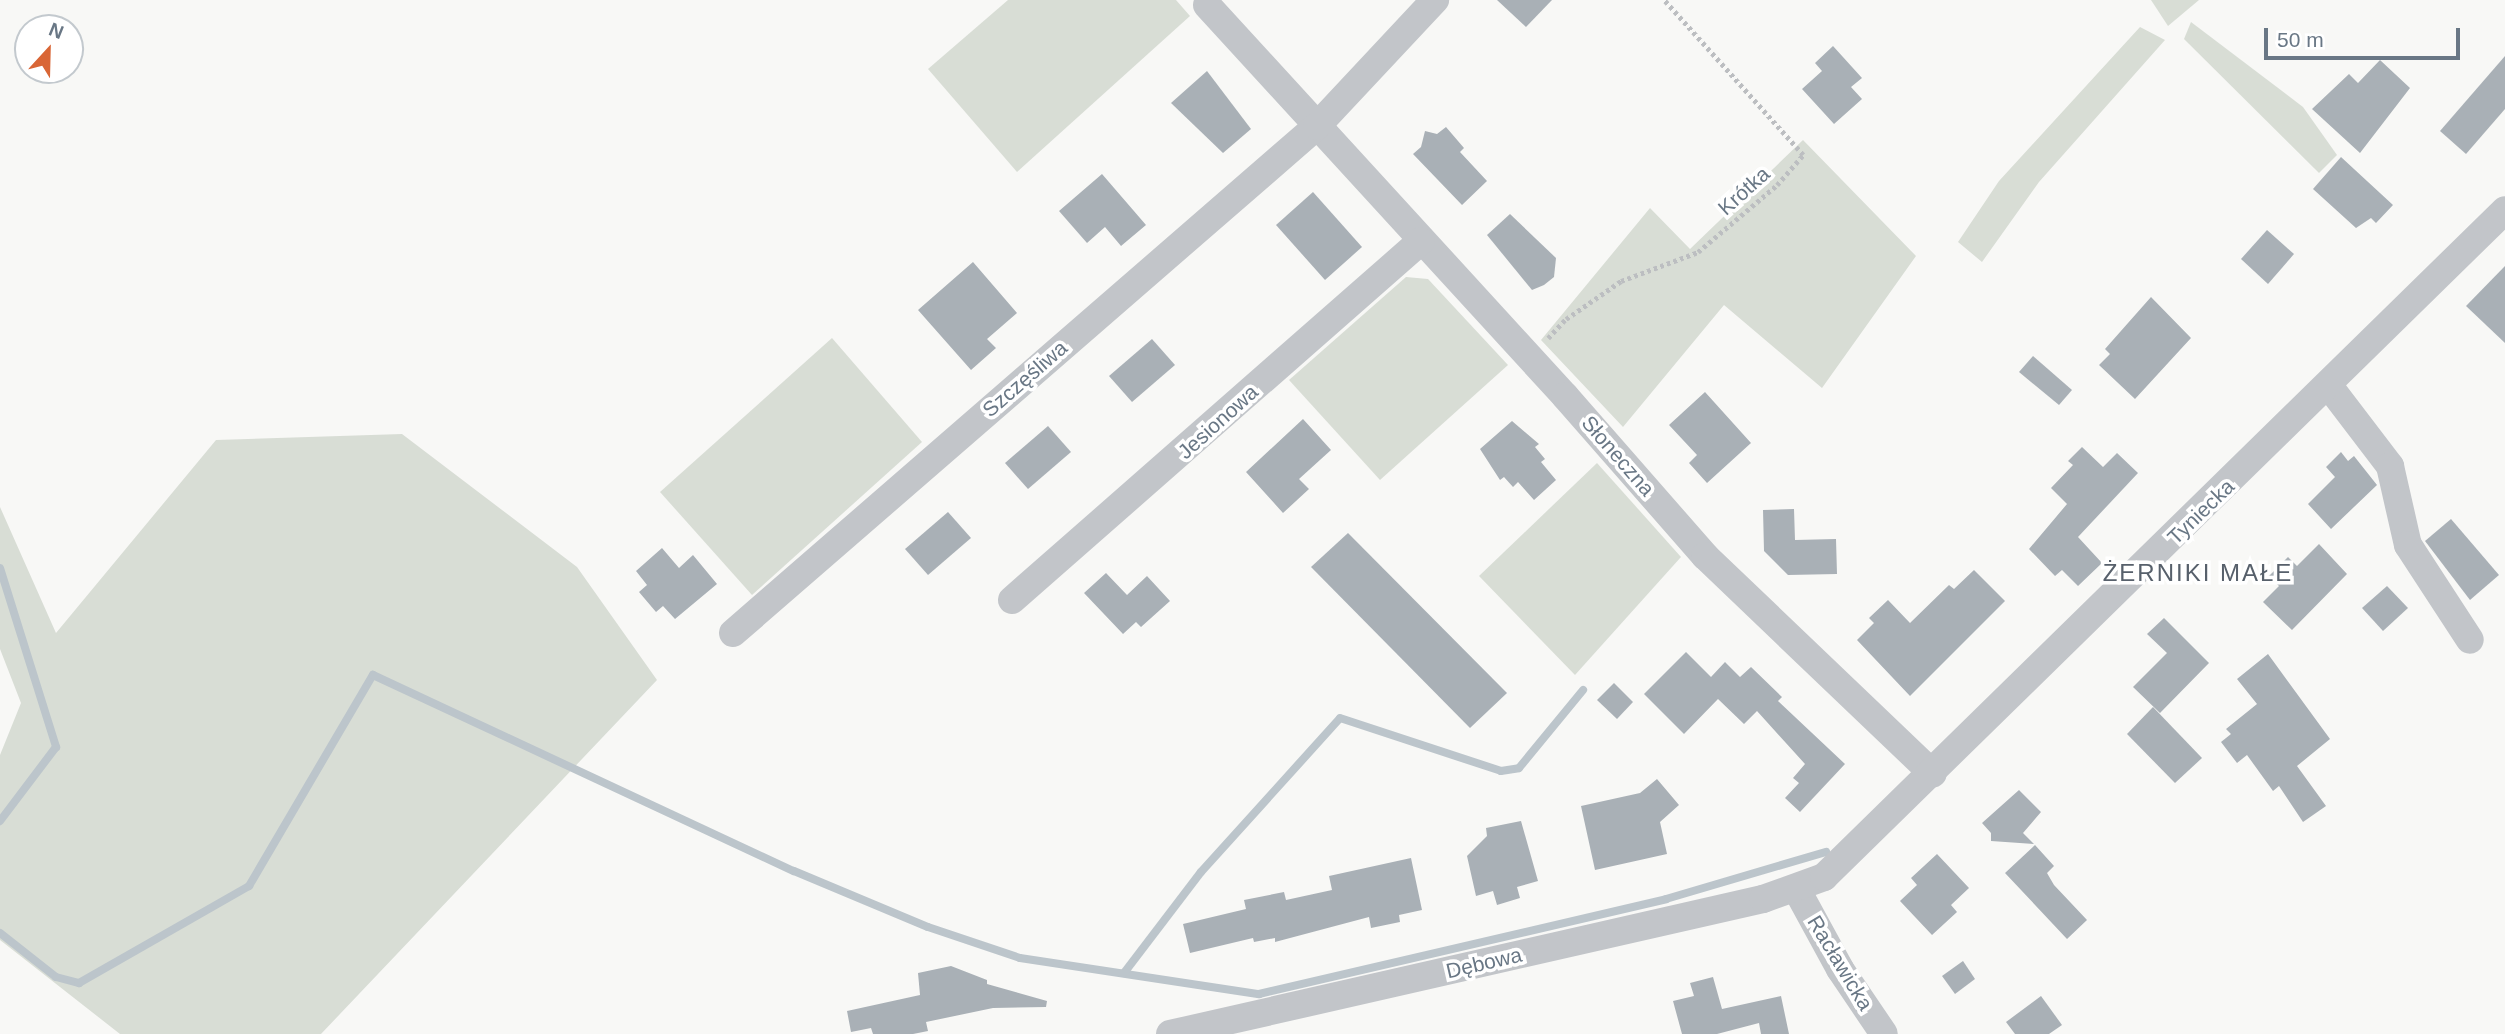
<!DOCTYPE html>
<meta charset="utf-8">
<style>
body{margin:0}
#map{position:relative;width:2505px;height:1034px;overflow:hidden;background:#f8f8f6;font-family:Arial,sans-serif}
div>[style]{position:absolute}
.green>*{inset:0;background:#d8ddd5}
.stream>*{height:8px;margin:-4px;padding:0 4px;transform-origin:4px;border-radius:4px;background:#bcc5cb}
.building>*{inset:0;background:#a9b0b6}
.path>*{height:4.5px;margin-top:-2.25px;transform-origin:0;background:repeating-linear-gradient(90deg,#bcbec1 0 3.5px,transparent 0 7px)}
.minor>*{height:28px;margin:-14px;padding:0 14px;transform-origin:14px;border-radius:14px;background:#c2c5c9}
span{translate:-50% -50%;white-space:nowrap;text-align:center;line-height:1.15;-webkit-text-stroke:7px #fff;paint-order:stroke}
.street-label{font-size:21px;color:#697785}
.quarter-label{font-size:24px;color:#57606b;letter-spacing:2px}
.north{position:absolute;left:14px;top:14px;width:70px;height:70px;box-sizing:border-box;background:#fff;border:2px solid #c3c9ce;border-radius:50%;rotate:22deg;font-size:19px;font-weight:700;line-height:28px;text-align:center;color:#697785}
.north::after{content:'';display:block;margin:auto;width:24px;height:32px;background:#d96636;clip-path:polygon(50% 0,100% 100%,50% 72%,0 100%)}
.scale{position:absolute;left:2264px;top:28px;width:196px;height:32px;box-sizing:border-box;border:4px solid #697785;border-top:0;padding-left:9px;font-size:21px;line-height:24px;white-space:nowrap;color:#697785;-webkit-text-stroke:5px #fff;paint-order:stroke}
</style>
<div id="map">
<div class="green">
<div style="clip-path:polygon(1008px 0,1176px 0,1190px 16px,1017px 172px,928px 69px)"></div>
<div style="clip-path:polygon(2151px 0,2199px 0,2168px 26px)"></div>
<div style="clip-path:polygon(2191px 22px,2303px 107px,2337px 155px,2319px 173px,2184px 39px)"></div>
<div style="clip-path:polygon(2140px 27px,2165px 40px,2039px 182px,1982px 262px,1958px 242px,1999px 181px)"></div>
<div style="clip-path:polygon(1803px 140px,1916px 256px,1822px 388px,1724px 305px,1623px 427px,1541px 340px,1650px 208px,1690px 249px)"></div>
<div style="clip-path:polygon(1406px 277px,1428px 279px,1508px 365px,1380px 480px,1289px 380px)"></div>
<div style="clip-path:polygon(832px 338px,922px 442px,752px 595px,660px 492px)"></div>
<div style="clip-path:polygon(402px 434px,577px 567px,657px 680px,321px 1034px,120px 1034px,0 940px,0 755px,21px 703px,0 649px,0 507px,56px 633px,216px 440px)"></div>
<div style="clip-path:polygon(1597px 463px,1681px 557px,1575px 675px,1479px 576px)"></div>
</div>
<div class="stream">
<div style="left:0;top:568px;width:188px;rotate:72.6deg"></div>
<div style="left:56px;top:747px;width:93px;rotate:127.1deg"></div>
<div style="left:0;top:933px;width:71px;rotate:38.2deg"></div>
<div style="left:56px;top:977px;width:24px;rotate:15deg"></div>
<div style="left:79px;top:983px;width:196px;rotate:-29.7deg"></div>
<div style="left:249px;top:886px;width:245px;rotate:-59.6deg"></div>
<div style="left:373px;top:675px;width:464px;rotate:25deg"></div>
<div style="left:794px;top:871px;width:145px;rotate:22.7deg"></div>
<div style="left:928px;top:927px;width:97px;rotate:18.6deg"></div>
<div style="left:1020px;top:958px;width:242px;rotate:8.6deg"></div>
<div style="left:1259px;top:994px;width:418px;rotate:-13.1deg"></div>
<div style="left:1666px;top:899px;width:167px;rotate:-16.4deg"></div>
<div style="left:1124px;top:973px;width:127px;rotate:-52.7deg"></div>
<div style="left:1201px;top:872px;width:207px;rotate:-47.9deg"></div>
<div style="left:1340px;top:718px;width:169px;rotate:18.2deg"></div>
<div style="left:1501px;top:771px;width:18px;rotate:-9deg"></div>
<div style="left:1519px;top:768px;width:101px;rotate:-50.6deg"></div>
</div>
<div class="building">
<div style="clip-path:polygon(1497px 0,1552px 0,1526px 27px)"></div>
<div style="clip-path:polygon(1833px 46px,1862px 78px,1851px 87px,1862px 99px,1834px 124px,1802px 89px,1822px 71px,1815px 63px)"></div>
<div style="clip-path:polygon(2505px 56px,2505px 109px,2466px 154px,2440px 131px)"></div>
<div style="clip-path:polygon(2380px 60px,2410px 88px,2360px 153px,2312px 109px,2349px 74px,2358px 83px)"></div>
<div style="clip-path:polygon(1207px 71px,1251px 129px,1223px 153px,1171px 103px)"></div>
<div style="clip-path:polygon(1446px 127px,1464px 148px,1460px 152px,1487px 181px,1462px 205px,1413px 154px,1421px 147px,1425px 131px,1437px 134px)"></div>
<div style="clip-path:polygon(2341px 157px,2393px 205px,2376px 223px,2371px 218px,2356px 228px,2313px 189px)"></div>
<div style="clip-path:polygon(1102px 174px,1146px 225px,1121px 246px,1105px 227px,1087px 243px,1059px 211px)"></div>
<div style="clip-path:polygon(1313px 192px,1362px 247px,1325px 280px,1276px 225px)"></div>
<div style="clip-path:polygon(1510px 214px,1556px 258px,1554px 277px,1544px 285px,1532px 290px,1487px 235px)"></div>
<div style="clip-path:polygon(2267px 230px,2294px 254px,2268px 284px,2241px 259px)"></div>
<div style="clip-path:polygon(973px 262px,1017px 313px,987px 339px,996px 348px,971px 370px,918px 310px)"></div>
<div style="clip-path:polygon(2505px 266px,2505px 343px,2466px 306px)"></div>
<div style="clip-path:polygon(2151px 297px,2191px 338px,2135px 399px,2099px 365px,2110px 354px,2105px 349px)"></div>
<div style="clip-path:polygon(1152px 339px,1175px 365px,1132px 402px,1109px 376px)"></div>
<div style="clip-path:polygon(2033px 356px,2072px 390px,2059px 405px,2019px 372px)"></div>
<div style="clip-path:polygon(1705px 392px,1751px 443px,1707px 483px,1689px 463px,1697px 455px,1669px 425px)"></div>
<div style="clip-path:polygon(1303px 419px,1331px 450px,1299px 479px,1309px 489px,1283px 513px,1246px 472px)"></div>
<div style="clip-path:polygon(1512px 421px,1539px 444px,1535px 447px,1545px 459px,1541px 462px,1556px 480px,1534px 500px,1518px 482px,1513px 487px,1504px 477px,1500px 480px,1480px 449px)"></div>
<div style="clip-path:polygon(1048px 426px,1071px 452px,1028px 489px,1005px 463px)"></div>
<div style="clip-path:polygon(2082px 447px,2103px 467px,2117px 453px,2138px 473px,2078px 537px,2102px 563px,2078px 586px,2062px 570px,2055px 576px,2029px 549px,2067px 504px,2051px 488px,2073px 465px,2068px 461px)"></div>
<div style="clip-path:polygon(2341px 452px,2348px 461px,2354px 456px,2377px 485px,2331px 529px,2308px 504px,2335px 477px,2326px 467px)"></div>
<div style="clip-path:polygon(1794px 509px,1795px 540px,1836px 539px,1837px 574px,1788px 575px,1764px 551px,1763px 510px)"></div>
<div style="clip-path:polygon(948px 512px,971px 538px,928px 575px,905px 549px)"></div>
<div style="clip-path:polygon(2451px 519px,2499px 575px,2470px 600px,2425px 541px)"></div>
<div style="clip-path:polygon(1348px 533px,1507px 693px,1470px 728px,1311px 567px)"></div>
<div style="clip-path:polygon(2319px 544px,2347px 574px,2292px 630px,2263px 602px,2279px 586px,2269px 576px,2288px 557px,2297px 566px)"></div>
<div style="clip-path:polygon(662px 548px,679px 568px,693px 555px,717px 584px,675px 619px,663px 606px,656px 612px,639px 592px,647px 585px,636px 571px)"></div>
<div style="clip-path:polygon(1974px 570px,2005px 601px,1910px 696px,1857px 640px,1874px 623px,1869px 618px,1888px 600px,1910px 623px,1949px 585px,1954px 589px)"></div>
<div style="clip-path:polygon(1106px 573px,1127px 595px,1147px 576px,1170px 601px,1141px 627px,1136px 622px,1123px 634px,1084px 593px)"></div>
<div style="clip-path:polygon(2387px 586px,2408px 608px,2383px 631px,2362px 608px)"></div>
<div style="clip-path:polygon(2164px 618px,2209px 663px,2160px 713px,2133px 687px,2167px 653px,2147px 634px)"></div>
<div style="clip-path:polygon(1686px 652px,1711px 677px,1725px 662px,1740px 677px,1751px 667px,1782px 697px,1778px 701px,1845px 764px,1800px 812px,1785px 798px,1799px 783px,1793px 778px,1805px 764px,1757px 711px,1744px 724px,1718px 699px,1684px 734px,1644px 694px)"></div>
<div style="clip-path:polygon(2268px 654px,2330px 739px,2297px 766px,2326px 806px,2303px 822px,2279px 786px,2273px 791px,2247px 755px,2237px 763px,2221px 742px,2231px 734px,2226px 729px,2257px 704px,2237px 679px)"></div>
<div style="clip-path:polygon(1614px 683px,1633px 702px,1617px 719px,1597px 700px)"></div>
<div style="clip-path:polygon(2153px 707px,2202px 758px,2175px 783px,2127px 734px)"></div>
<div style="clip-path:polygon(1657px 779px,1679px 805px,1660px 822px,1667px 854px,1595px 870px,1581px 806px,1640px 793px)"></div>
<div style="clip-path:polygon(2019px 790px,2041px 812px,2023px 833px,2034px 844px,1991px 841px,1991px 833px,1982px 823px)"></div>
<div style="clip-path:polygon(1521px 821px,1538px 881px,1517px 887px,1520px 898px,1497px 905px,1493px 891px,1476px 896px,1467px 856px,1487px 836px,1486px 828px)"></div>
<div style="clip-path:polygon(2035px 845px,2054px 866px,2047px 873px,2054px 885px,2087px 920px,2067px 939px,2005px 873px)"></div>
<div style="clip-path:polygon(1937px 854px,1969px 888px,1951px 905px,1957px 912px,1932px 935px,1900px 901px,1917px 885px,1911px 878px)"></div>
<div style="clip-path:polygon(1411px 858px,1422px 910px,1399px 915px,1400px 922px,1371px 928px,1369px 917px,1275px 942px,1275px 938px,1254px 942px,1253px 938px,1190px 953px,1183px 924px,1246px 909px,1244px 900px,1284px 892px,1286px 900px,1332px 890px,1329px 876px)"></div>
<div style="clip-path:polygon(1963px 961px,1975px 979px,1955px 994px,1942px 976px)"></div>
<div style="clip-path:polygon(951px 966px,987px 980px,987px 984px,1047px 1001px,1046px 1007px,993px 1008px,926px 1022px,928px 1031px,913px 1034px,873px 1034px,871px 1028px,851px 1032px,847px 1011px,920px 995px,918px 973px)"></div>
<div style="clip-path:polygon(1713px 977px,1722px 1009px,1781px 996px,1789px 1034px,1761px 1034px,1759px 1023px,1717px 1034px,1682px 1034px,1673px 1001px,1694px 996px,1690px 983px)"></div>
<div style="clip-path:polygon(2041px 996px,2062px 1025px,2049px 1034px,2015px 1034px,2006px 1022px)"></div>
</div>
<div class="path">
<div style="left:1548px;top:338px;width:26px;rotate:-47deg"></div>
<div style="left:1566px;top:319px;width:67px;rotate:-34.6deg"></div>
<div style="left:1621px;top:281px;width:82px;rotate:-20.6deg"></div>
<div style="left:1698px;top:252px;width:104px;rotate:-40.3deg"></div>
<div style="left:1777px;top:185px;width:40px;rotate:-49deg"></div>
<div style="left:1803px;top:155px;width:208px;rotate:-131.9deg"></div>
</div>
<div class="minor">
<div style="left:1207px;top:5px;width:530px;rotate:47.52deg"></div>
<div style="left:1565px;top:396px;width:213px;rotate:48.8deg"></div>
<div style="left:1705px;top:556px;width:315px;rotate:43.7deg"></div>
<div style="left:2329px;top:386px;width:101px;rotate:52.7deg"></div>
<div style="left:2390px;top:466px;width:81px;rotate:77.2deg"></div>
<div style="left:2408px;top:545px;width:113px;rotate:56.9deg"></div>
<div style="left:1012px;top:600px;width:544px;rotate:-41.28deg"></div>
<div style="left:733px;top:633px;width:773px;rotate:-40.96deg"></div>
<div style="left:1317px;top:126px;width:173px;rotate:-46.9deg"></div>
<div style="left:1797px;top:890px;width:90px;rotate:61.4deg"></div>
<div style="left:1840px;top:969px;width:78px;rotate:55.9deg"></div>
<div style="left:1170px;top:1034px;width:608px;rotate:-12.83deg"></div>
<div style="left:1763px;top:899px;width:65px;rotate:-19.8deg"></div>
<div style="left:1824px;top:877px;width:953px;rotate:-44.4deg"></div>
</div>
<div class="street-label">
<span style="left:1744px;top:191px;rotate:-42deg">Krótka</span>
<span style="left:1025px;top:379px;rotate:-41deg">Szczęśliwa</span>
<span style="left:1218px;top:422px;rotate:-42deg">Jesionowa</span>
<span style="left:1618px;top:456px;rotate:49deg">Słoneczna</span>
<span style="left:2201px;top:512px;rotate:-44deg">Tyniecka</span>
<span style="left:1484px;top:963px;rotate:-13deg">Dębowa</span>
<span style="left:1840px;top:963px;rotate:59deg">Racławicka</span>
</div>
<div class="quarter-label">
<span style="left:2198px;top:573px">ŻERNIKI MAŁE</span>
</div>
<div class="north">N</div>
<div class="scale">50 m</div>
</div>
